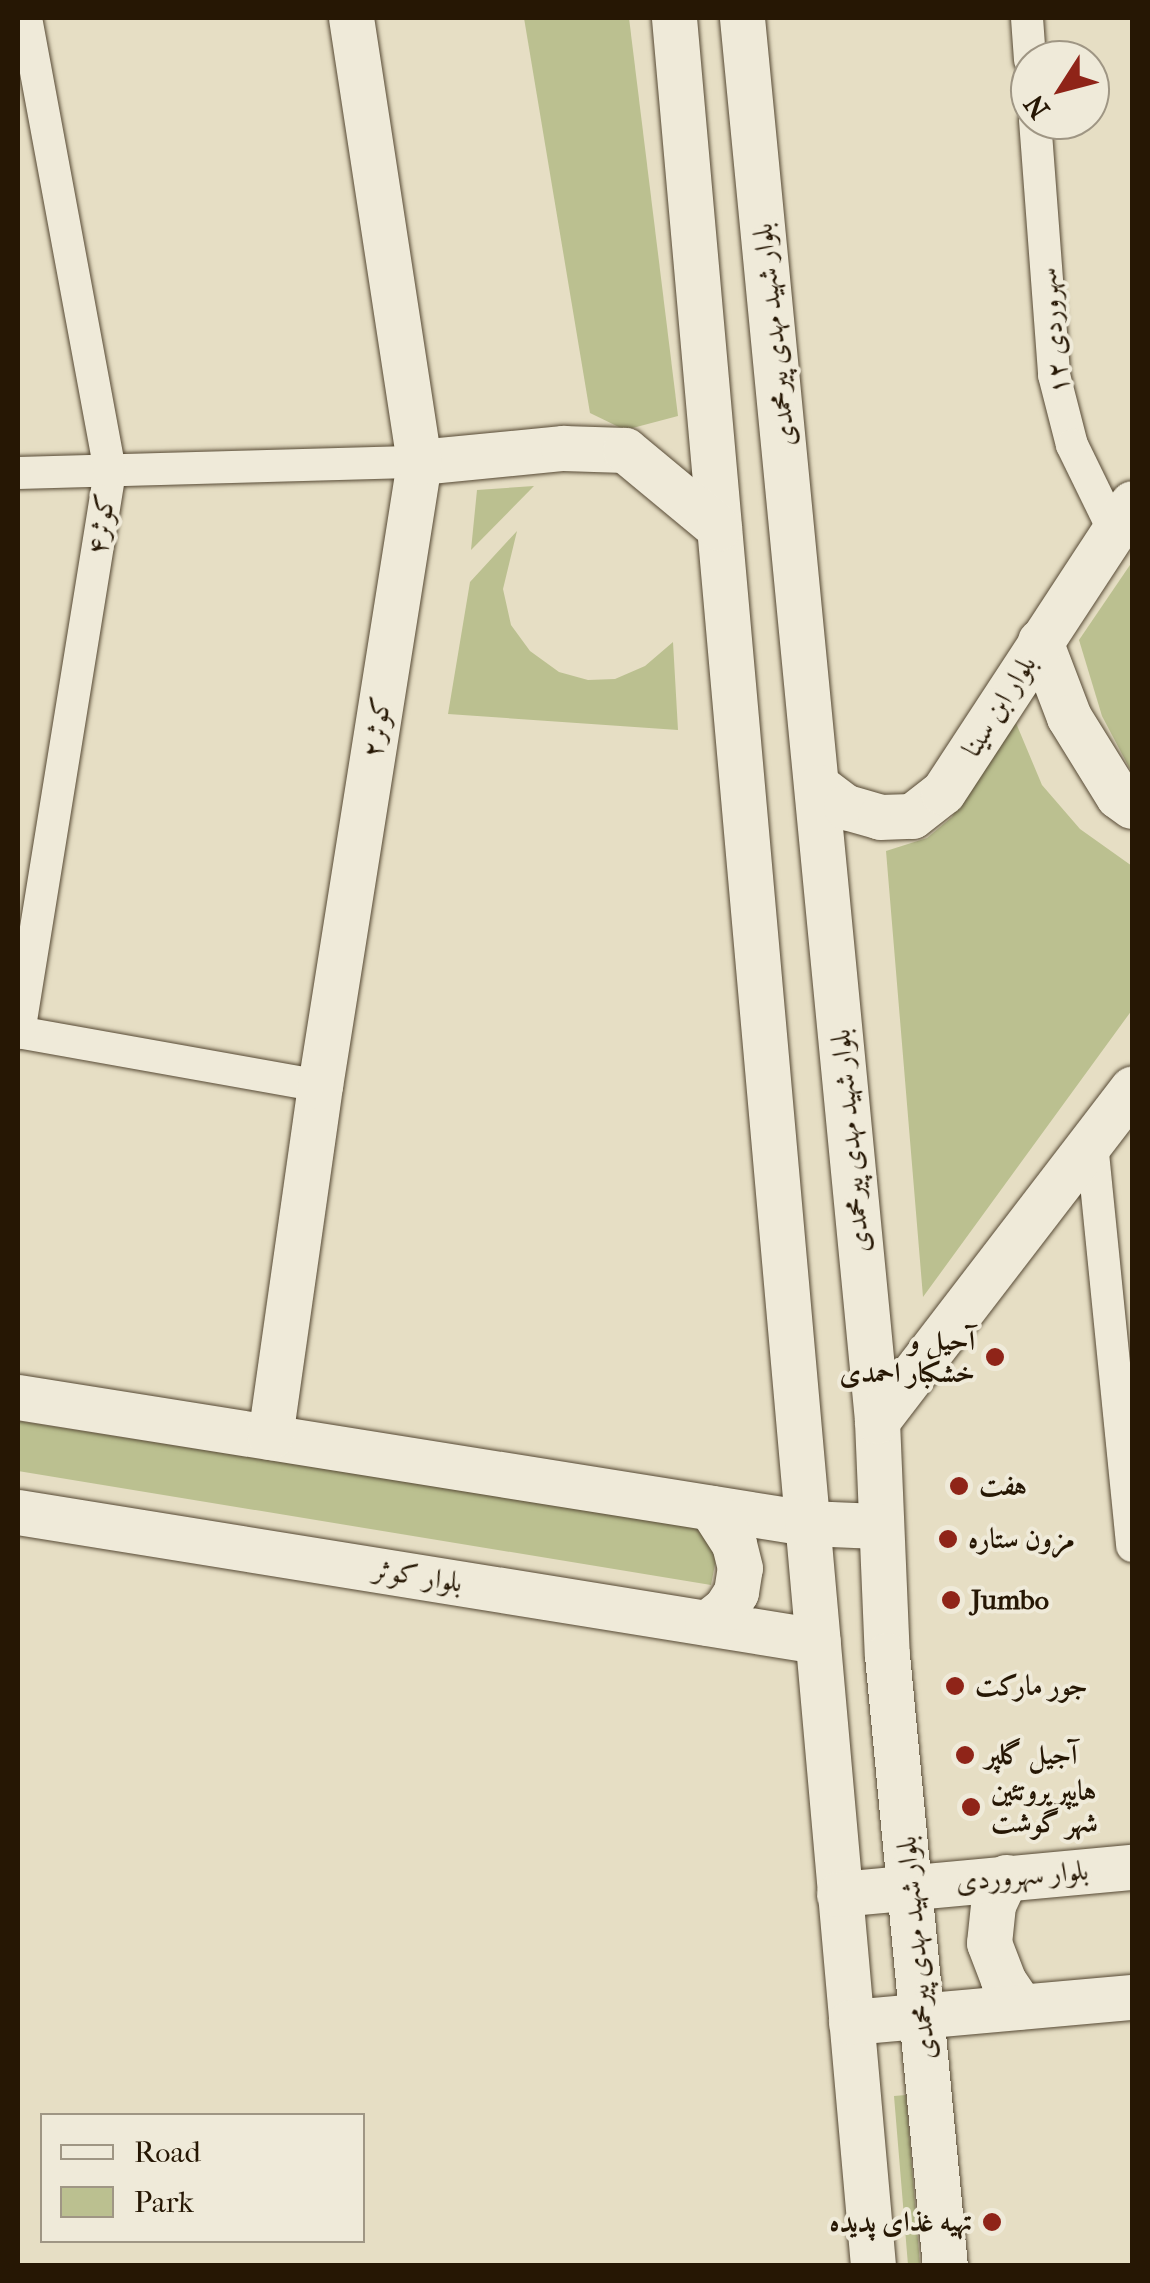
<!DOCTYPE html>
<meta charset="utf-8">
<style>
body{margin:0}
#map{position:relative;width:1150px;height:2283px;overflow:hidden;background:#e6dec4;font-family:"IM FELL French Canon",Amiri,serif}
div>[style]{position:absolute}
.green>*{inset:0;background:#bbc090}
.roads{filter:drop-shadow(0 0 2px #564934) drop-shadow(0 0 2px #564934)}
.street>*{height:32px;margin:-16px;padding:0 16px;transform-origin:16px;border-radius:16px;background:#efead9}
.secondary>*{height:45px;margin:-22.5px;padding:0 22.5px;transform-origin:22.5px;border-radius:22.5px;background:#efead9}
.dots>*{width:28px;height:28px;translate:-50% -50%;box-sizing:border-box;border:5px solid #efead9;border-radius:50%}
span{translate:-50% -50%;white-space:nowrap;text-align:center;line-height:1.15;-webkit-text-stroke:8px #efead9;paint-order:stroke}
.street-label{font-size:28px;color:#261704}
.poi-label{font-size:28px;color:#261704;font-weight:700}
.right{translate:-100% -50%;text-align:right}
.left{translate:0 -50%;text-align:left}
.frame{position:absolute;inset:0;border:20px solid #261704;pointer-events:none}
.legend{position:absolute;left:40px;top:2113px;width:325px;height:130px;box-sizing:border-box;background:#efead9;border:2px solid #9f9684;margin:0;padding:12px 18px;list-style:none;font-size:30px;color:#261704}
.legend li{display:flex;align-items:center;gap:20px;height:50px}
.legend b{width:50px;border:2px solid #9f9684}
.north{position:absolute;left:1010px;top:40px;width:100px;height:100px;box-sizing:border-box;background:#efead9;border:2px solid #9f9684;border-radius:50%;rotate:234deg;font-size:28px;font-weight:700;line-height:40px;text-align:center;color:#261704}
.north::after{content:'';display:block;margin:auto;width:35px;height:45px;background:#8f2418;clip-path:polygon(50% 0,100% 100%,50% 72%,0 100%)}
</style>
<div id="map">
<div class="green">
<div style="clip-path:polygon(524px 18px,629px 18px,678px 416px,625px 430px,590px 413px)"></div>
<div style="clip-path:polygon(534px 486px,471px 550px,477px 490px)"></div>
<div style="clip-path:polygon(517px 531px,503px 589px,511px 625px,530px 651px,559px 672px,588px 680px,615px 679px,645px 666px,673px 642px,678px 730px,448px 714px,470px 582px)"></div>
<div style="clip-path:polygon(1132px 562px,1132px 773px,1102px 716px,1079px 640px)"></div>
<div style="clip-path:polygon(1016px 723px,1042px 785px,1080px 829px,1132px 866px,1132px 1010px,923px 1297px,886px 851px,927px 838px,952px 817px,998px 740px)"></div>
<div style="clip-path:polygon(18px 1421px,707px 1529px,717px 1554px,711px 1585px,18px 1471px)"></div>
<div style="clip-path:polygon(906px 2095px,920px 2265px,908px 2265px,894px 2096px)"></div>
</div>
<div class="roads">
<div class="street">
<div style="left:1027px;top:18px;width:42px;rotate:85.9deg"></div>
<div style="left:1035px;top:120px;width:256px;rotate:85.7deg"></div>
<div style="left:1054px;top:375px;width:72px;rotate:75.6deg"></div>
<div style="left:1072px;top:445px;width:96px;rotate:64deg"></div>
<div style="left:18px;top:473px;width:401px;rotate:-1.6deg"></div>
<div style="left:18px;top:1032px;width:307px;rotate:10.1deg"></div>
<div style="left:19px;top:1033px;width:569px;rotate:-80.8deg"></div>
<div style="left:110px;top:471px;width:461px;rotate:-100.5deg"></div>
<div style="left:1092px;top:1143px;width:405px;rotate:84.3deg"></div>
</div>
<div class="secondary">
<div style="left:674px;top:18px;width:2257px;rotate:84.94deg"></div>
<div style="left:742px;top:18px;width:1409px;rotate:84.5deg"></div>
<div style="left:877px;top:1421px;width:234px;rotate:87.6deg"></div>
<div style="left:887px;top:1655px;width:614px;rotate:84.58deg"></div>
<div style="left:419px;top:462px;width:145px;rotate:-5.6deg"></div>
<div style="left:563px;top:448px;width:62px;rotate:1.8deg"></div>
<div style="left:625px;top:450px;width:122px;rotate:39.7deg"></div>
<div style="left:1040px;top:641px;width:81px;rotate:69.1deg"></div>
<div style="left:1069px;top:717px;width:93px;rotate:58.2deg"></div>
<div style="left:1118px;top:796px;width:17px;rotate:36deg"></div>
<div style="left:819px;top:787px;width:34px;rotate:37deg"></div>
<div style="left:846px;top:807px;width:35px;rotate:16deg"></div>
<div style="left:880px;top:817px;width:32px;rotate:-2deg"></div>
<div style="left:912px;top:816px;width:39px;rotate:-38deg"></div>
<div style="left:943px;top:792px;width:345px;rotate:-56.8deg"></div>
<div style="left:18px;top:1397px;width:799px;rotate:9.07deg"></div>
<div style="left:807px;top:1523px;width:71px;rotate:2.4deg"></div>
<div style="left:877px;top:1421px;width:419px;rotate:-52.5deg"></div>
<div style="left:270px;top:1437px;width:355px;rotate:-81.9deg"></div>
<div style="left:320px;top:1086px;width:632px;rotate:-80.98deg"></div>
<div style="left:419px;top:462px;width:449px;rotate:-98.7deg"></div>
<div style="left:18px;top:1512px;width:810px;rotate:9.16deg"></div>
<div style="left:707px;top:1623px;width:23px;rotate:-38deg"></div>
<div style="left:725px;top:1609px;width:20px;rotate:-57deg"></div>
<div style="left:736px;top:1592px;width:24px;rotate:-81deg"></div>
<div style="left:740px;top:1568px;width:25px;rotate:-104deg"></div>
<div style="left:734px;top:1544px;width:43px;rotate:-122.6deg"></div>
<div style="left:1006px;top:1877px;width:31px;rotate:115deg"></div>
<div style="left:993px;top:1905px;width:38px;rotate:96deg"></div>
<div style="left:989px;top:1943px;width:40px;rotate:69deg"></div>
<div style="left:1003px;top:1980px;width:32px;rotate:56deg"></div>
<div style="left:839px;top:1894px;width:294px;rotate:-5.3deg"></div>
<div style="left:851px;top:2022px;width:282px;rotate:-5.1deg"></div>
</div>
</div>
<div class="dots">
<div style="left:995px;top:1357px;background:#8f2418"></div>
<div style="left:959px;top:1486px;background:#8f2418"></div>
<div style="left:948px;top:1539px;background:#8f2418"></div>
<div style="left:951px;top:1600px;background:#8f2418"></div>
<div style="left:955px;top:1686px;background:#8f2418"></div>
<div style="left:965px;top:1755px;background:#8f2418"></div>
<div style="left:971px;top:1807px;background:#8f2418"></div>
<div style="left:992px;top:2222px;background:#8f2418"></div>
</div>
<div class="street-label">
<span style="left:1053px;top:331px;rotate:-96deg">سهروردی ۱۲</span>
<span style="left:774px;top:335px;rotate:-96deg">بلوار شهید مهدی پیرمحمدی</span>
<span style="left:101px;top:524px;rotate:-81deg">کوثر۴</span>
<span style="left:999px;top:706px;rotate:-58deg">بلوار ابن سینا</span>
<span style="left:377px;top:727px;rotate:-81deg">کوثر۲</span>
<span style="left:850px;top:1141px;rotate:-95deg">بلوار شهید مهدی پیرمحمدی</span>
<span style="left:418px;top:1576px;rotate:9deg">بلوار کوثر</span>
<span style="left:1022px;top:1876px;rotate:-5deg">بلوار سهروردی</span>
<span style="left:916px;top:1948px;rotate:-95deg">بلوار شهید مهدی پیرمحمدی</span>
</div>
<div class="poi-label">
<span class="right" style="left:975px;top:1357px">آحیل و<br>خشکبار احمدی</span>
<span class="left" style="left:979px;top:1486px">هفت</span>
<span class="left" style="left:968px;top:1539px">مزون ستاره</span>
<span class="left" style="left:971px;top:1600px">Jumbo</span>
<span class="left" style="left:975px;top:1686px">جور مارکت</span>
<span class="left" style="left:985px;top:1755px">آجیل گلپر</span>
<span class="left" style="left:991px;top:1807px">هایپر پروتئین<br>شهر گوشت</span>
<span class="right" style="left:972px;top:2222px">تهیه غذای پدیده</span>
</div>
<div class="frame"></div>
<ul class="legend">
<li><b style="height:12px;background:#efead9"></b>Road</li>
<li><b style="height:28px;background:#bbc090"></b>Park</li>
</ul>
<div class="north">N</div>
</div>
